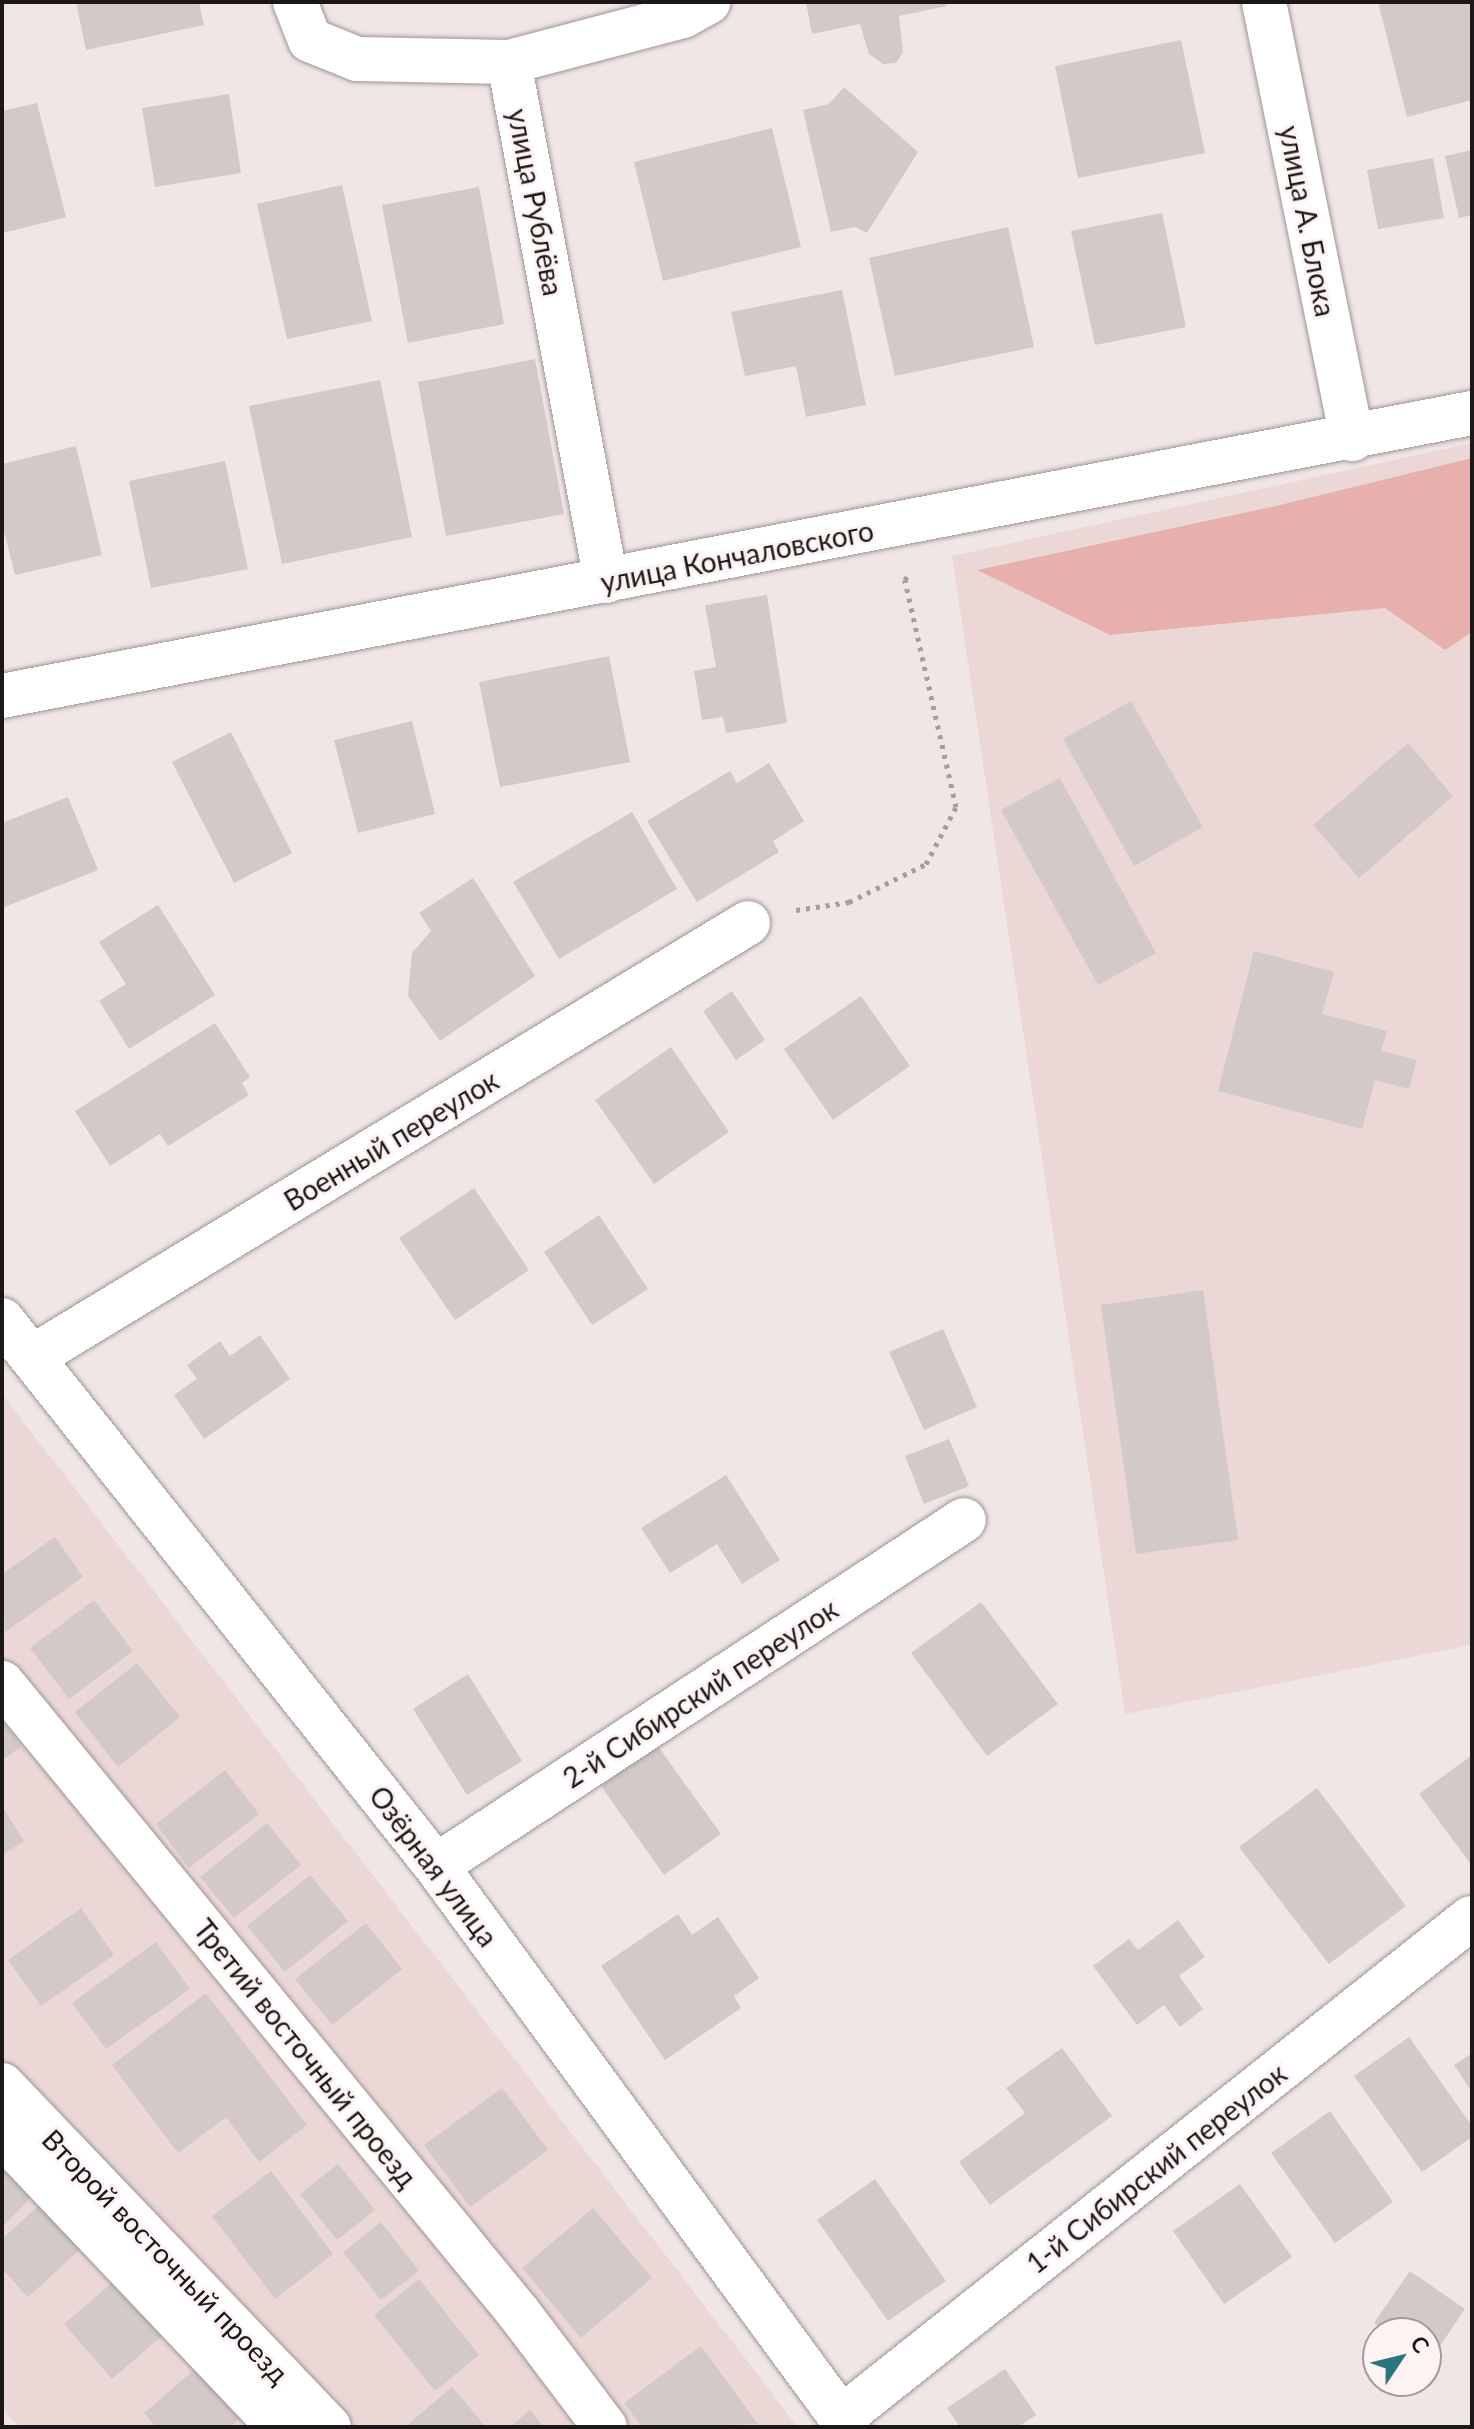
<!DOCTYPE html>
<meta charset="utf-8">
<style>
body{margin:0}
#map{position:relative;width:1474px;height:2429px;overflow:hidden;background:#f0e6e5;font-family:Lato,sans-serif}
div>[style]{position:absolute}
.built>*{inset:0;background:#ebd8d6}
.green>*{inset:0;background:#e8b0ac}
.building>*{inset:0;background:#d3c9c8}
.path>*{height:5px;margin-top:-2.5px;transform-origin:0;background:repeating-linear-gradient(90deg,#a69e9d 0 4px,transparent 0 10px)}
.roads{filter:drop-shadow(0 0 2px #9e9594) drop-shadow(0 0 2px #9e9594)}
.minor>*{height:44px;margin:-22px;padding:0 22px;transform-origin:22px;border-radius:22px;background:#fff}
span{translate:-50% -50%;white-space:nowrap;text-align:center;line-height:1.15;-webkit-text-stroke:6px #fdf3f2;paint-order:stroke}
.street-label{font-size:28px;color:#1c1818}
.frame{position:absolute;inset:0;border:4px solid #1c1818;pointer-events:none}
.north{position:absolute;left:1362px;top:2317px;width:80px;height:80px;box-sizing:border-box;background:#fdf3f2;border:2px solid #a39b9b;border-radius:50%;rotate:55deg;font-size:22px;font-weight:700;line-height:32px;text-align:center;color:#1c1818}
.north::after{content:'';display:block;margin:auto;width:28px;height:36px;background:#2c757c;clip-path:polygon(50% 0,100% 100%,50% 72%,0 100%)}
</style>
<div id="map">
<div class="built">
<div style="clip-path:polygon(1472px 443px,1472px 1645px,1125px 1714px,952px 556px)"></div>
<div style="clip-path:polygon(2px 1394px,798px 2427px,20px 2427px,2px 2409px)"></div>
</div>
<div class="green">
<div style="clip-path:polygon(1472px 458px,1472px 632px,1445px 650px,1385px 608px,1110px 635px,977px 570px,1276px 506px)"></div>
</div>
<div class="building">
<div style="clip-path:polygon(76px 2px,199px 2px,204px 25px,86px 50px)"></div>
<div style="clip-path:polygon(806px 2px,946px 2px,947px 6px,899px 16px,903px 52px,896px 63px,883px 64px,869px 54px,860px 24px,812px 34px)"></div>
<div style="clip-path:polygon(1378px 2px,1472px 2px,1472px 100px,1407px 117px)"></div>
<div style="clip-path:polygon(1181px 40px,1205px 153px,1078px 178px,1055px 66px)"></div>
<div style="clip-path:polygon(844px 87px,918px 152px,867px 233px,855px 227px,831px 232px,803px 110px,829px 104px)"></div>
<div style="clip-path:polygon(229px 94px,241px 173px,155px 187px,142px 108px)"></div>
<div style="clip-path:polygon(37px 103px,66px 217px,2px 233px,2px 111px)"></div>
<div style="clip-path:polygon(772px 128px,801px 247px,663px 281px,634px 162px)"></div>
<div style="clip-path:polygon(1472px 150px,1472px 215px,1459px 218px,1445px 156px)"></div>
<div style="clip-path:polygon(1433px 158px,1444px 218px,1378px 229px,1367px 170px)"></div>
<div style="clip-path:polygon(342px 185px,372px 321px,287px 339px,257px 204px)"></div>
<div style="clip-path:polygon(479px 187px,504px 324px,408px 343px,382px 205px)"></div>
<div style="clip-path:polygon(1162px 213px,1186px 327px,1095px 345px,1071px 231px)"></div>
<div style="clip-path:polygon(1008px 227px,1034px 347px,895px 376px,869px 258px)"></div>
<div style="clip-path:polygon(842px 290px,866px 405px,806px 417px,796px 366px,745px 376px,731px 312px)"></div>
<div style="clip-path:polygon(535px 359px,564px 514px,446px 536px,418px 382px)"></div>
<div style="clip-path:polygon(380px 380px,412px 537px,282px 564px,249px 406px)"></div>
<div style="clip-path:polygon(76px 446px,102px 555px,15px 575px,2px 523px,2px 464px)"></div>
<div style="clip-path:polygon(225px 461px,248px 569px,151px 588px,129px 481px)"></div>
<div style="clip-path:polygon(767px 595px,787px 723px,726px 733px,723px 717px,702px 720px,694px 671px,716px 667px,705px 605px)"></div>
<div style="clip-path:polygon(609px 656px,630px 762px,500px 787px,479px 682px)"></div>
<div style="clip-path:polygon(1131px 701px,1203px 827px,1134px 866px,1063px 739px)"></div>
<div style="clip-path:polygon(412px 721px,435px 814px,358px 833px,334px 740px)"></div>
<div style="clip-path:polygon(231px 732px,292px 853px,234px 883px,172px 762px)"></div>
<div style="clip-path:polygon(1408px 743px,1453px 796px,1359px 878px,1313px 825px)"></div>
<div style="clip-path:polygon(769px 763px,804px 821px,773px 841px,779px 852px,697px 902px,647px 821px,730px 771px,737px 783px)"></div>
<div style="clip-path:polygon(1060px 778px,1156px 953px,1098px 985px,1001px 810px)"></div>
<div style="clip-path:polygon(68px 797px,98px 870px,2px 908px,2px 823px)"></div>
<div style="clip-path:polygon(632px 812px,677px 889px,559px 959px,513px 882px)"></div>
<div style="clip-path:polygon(473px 878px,535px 976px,440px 1041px,408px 996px,412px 953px,431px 931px,419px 913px)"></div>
<div style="clip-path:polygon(158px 905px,215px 995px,129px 1049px,99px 1001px,126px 984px,99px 942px)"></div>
<div style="clip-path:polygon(1254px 951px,1334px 972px,1322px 1014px,1387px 1031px,1381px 1051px,1417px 1060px,1409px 1089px,1375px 1080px,1362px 1129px,1218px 1091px)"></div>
<div style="clip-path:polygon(732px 991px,765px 1040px,736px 1060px,703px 1011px)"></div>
<div style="clip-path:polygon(861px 996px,910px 1066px,833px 1120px,784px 1049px)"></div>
<div style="clip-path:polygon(215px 1023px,250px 1077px,242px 1083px,249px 1095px,168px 1146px,160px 1134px,110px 1166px,75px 1111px)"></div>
<div style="clip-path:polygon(671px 1047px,729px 1132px,654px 1184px,595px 1100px)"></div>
<div style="clip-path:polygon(474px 1188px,529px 1270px,455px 1320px,399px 1238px)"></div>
<div style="clip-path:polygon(599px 1215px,648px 1289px,592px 1325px,544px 1252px)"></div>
<div style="clip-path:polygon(1203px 1290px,1238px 1540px,1136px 1554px,1101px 1305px)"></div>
<div style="clip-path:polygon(943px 1329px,977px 1407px,924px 1430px,889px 1352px)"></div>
<div style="clip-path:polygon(260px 1335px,290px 1379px,204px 1439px,174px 1395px,197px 1379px,187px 1365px,220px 1341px,230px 1356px)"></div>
<div style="clip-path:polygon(949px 1439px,969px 1486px,924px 1504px,905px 1456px)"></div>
<div style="clip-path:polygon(726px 1475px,780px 1560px,742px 1584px,717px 1544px,670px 1573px,641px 1528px)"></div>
<div style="clip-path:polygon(55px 1537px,83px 1577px,5px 1632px,2px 1574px)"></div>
<div style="clip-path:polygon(94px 1600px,133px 1651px,69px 1699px,30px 1648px)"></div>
<div style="clip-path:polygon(981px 1602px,1058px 1704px,987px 1756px,911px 1653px)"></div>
<div style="clip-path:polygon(137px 1663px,180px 1717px,118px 1767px,75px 1712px)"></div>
<div style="clip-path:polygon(468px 1674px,522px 1761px,467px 1795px,413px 1709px)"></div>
<div style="clip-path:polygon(2px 1720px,21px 1747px,2px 1760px)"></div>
<div style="clip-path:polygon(657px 1745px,721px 1834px,664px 1875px,601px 1786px)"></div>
<div style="clip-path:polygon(1472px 1755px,1472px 1861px,1470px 1863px,1419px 1794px)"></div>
<div style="clip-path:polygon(225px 1770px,259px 1814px,189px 1868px,156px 1824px)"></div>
<div style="clip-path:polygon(1317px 1788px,1406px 1906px,1329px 1964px,1239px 1847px)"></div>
<div style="clip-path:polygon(2px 1806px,24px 1841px,2px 1855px)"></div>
<div style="clip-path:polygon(267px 1823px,301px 1865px,234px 1918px,200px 1877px)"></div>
<div style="clip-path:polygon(310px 1875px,348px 1921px,285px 1972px,247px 1926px)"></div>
<div style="clip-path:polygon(81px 1908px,114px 1955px,41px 2006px,8px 1960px)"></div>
<div style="clip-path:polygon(678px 1914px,692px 1935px,718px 1917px,759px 1978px,734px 1996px,741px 2008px,665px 2060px,601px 1966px)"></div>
<div style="clip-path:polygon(1178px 1920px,1205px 1957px,1179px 1976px,1203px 2009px,1180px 2027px,1164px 2005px,1137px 2025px,1093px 1966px,1129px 1939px,1138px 1950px)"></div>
<div style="clip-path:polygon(366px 1923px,402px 1969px,332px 2025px,295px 1979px)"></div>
<div style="clip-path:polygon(156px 1942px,190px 1989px,106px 2049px,72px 2003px)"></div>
<div style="clip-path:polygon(206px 1993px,307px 2125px,259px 2162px,226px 2117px,178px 2153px,112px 2065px)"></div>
<div style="clip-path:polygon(1409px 2037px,1472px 2126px,1472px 2137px,1422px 2172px,1354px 2076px)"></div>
<div style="clip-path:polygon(1062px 2048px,1112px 2116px,990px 2205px,959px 2162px,1025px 2113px,1006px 2088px)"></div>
<div style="clip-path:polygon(1472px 2053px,1472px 2092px,1454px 2065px)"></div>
<div style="clip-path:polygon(502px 2088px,548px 2150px,470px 2207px,424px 2145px)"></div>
<div style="clip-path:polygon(1330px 2111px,1393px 2202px,1335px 2243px,1271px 2153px)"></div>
<div style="clip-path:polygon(2px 2152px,39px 2190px,2px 2227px)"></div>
<div style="clip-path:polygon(338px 2164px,375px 2210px,337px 2240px,300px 2194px)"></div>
<div style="clip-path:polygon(271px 2171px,333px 2254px,275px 2299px,212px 2216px)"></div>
<div style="clip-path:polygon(875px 2179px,946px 2281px,888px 2321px,817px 2220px)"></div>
<div style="clip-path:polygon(1240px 2184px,1292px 2257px,1224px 2304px,1173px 2231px)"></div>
<div style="clip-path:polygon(46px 2199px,87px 2243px,28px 2297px,2px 2269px,2px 2239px)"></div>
<div style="clip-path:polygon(593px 2208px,652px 2278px,581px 2338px,522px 2268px)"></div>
<div style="clip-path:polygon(381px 2222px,419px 2271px,381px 2300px,343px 2252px)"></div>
<div style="clip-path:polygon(1410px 2271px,1465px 2309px,1429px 2362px,1426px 2333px,1388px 2333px,1374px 2323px)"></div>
<div style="clip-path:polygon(122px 2274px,170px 2329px,112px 2379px,64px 2324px)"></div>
<div style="clip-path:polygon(419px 2279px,479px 2355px,435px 2391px,374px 2315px)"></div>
<div style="clip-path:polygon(701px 2346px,758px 2424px,642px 2427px,624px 2403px)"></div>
<div style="clip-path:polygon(203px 2362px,247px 2412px,230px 2427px,156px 2427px,144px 2413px)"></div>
<div style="clip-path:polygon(1005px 2369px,1036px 2415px,1018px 2427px,960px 2427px,947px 2408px)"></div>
<div style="clip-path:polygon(452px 2387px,486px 2427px,405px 2427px)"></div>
<div style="clip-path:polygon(530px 2410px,544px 2427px,510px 2427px)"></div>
</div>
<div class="path">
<div style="left:796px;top:910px;width:54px;rotate:-8.6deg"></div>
<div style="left:849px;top:902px;width:86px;rotate:-26.3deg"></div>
<div style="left:926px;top:864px;width:64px;rotate:-62.2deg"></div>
<div style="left:956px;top:807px;width:233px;rotate:-102.7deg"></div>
<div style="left:905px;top:580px;width:6px;rotate:-59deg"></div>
</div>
<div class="roads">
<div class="minor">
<div style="left:295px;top:2px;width:41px;rotate:68.5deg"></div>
<div style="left:310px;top:40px;width:51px;rotate:22deg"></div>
<div style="left:357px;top:59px;width:152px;rotate:1.1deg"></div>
<div style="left:509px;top:62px;width:528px;rotate:79.41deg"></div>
<div style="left:1264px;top:2px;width:446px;rotate:78.6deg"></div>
<div style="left:509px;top:62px;width:180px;rotate:-14.8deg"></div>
<div style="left:683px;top:16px;width:29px;rotate:-29deg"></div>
<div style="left:2px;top:696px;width:1497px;rotate:-10.9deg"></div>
<div style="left:2px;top:1320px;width:697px;rotate:51.52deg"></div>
<div style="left:436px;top:1866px;width:696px;rotate:53.71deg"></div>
<div style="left:34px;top:1356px;width:835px;rotate:-31.23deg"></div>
<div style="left:2px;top:1683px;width:814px;rotate:50.64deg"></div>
<div style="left:518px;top:2312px;width:144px;rotate:52.9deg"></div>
<div style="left:436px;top:1866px;width:631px;rotate:-33.24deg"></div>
<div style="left:2px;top:2085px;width:473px;rotate:46.3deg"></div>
<div style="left:2px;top:2135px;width:402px;rotate:46.5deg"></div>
<div style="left:841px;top:2418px;width:804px;rotate:-38.44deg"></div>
</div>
</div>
<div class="street-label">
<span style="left:536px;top:202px;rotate:79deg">улица Рублёва</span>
<span style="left:1308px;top:221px;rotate:79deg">улица А. Блока</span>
<span style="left:737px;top:556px;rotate:-11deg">улица Кончаловского</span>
<span style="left:391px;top:1140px;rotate:-31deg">Военный переулок</span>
<span style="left:700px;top:1693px;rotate:-33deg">2-й Сибирский переулок</span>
<span style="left:434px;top:1866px;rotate:53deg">Озёрная улица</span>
<span style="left:306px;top:2053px;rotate:51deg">Третий восточный проезд</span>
<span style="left:1156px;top:2168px;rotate:-38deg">1-й Сибирский переулок</span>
<span style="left:166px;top:2256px;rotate:46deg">Второй восточный проезд</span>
</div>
<div class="frame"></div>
<div class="north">С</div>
</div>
